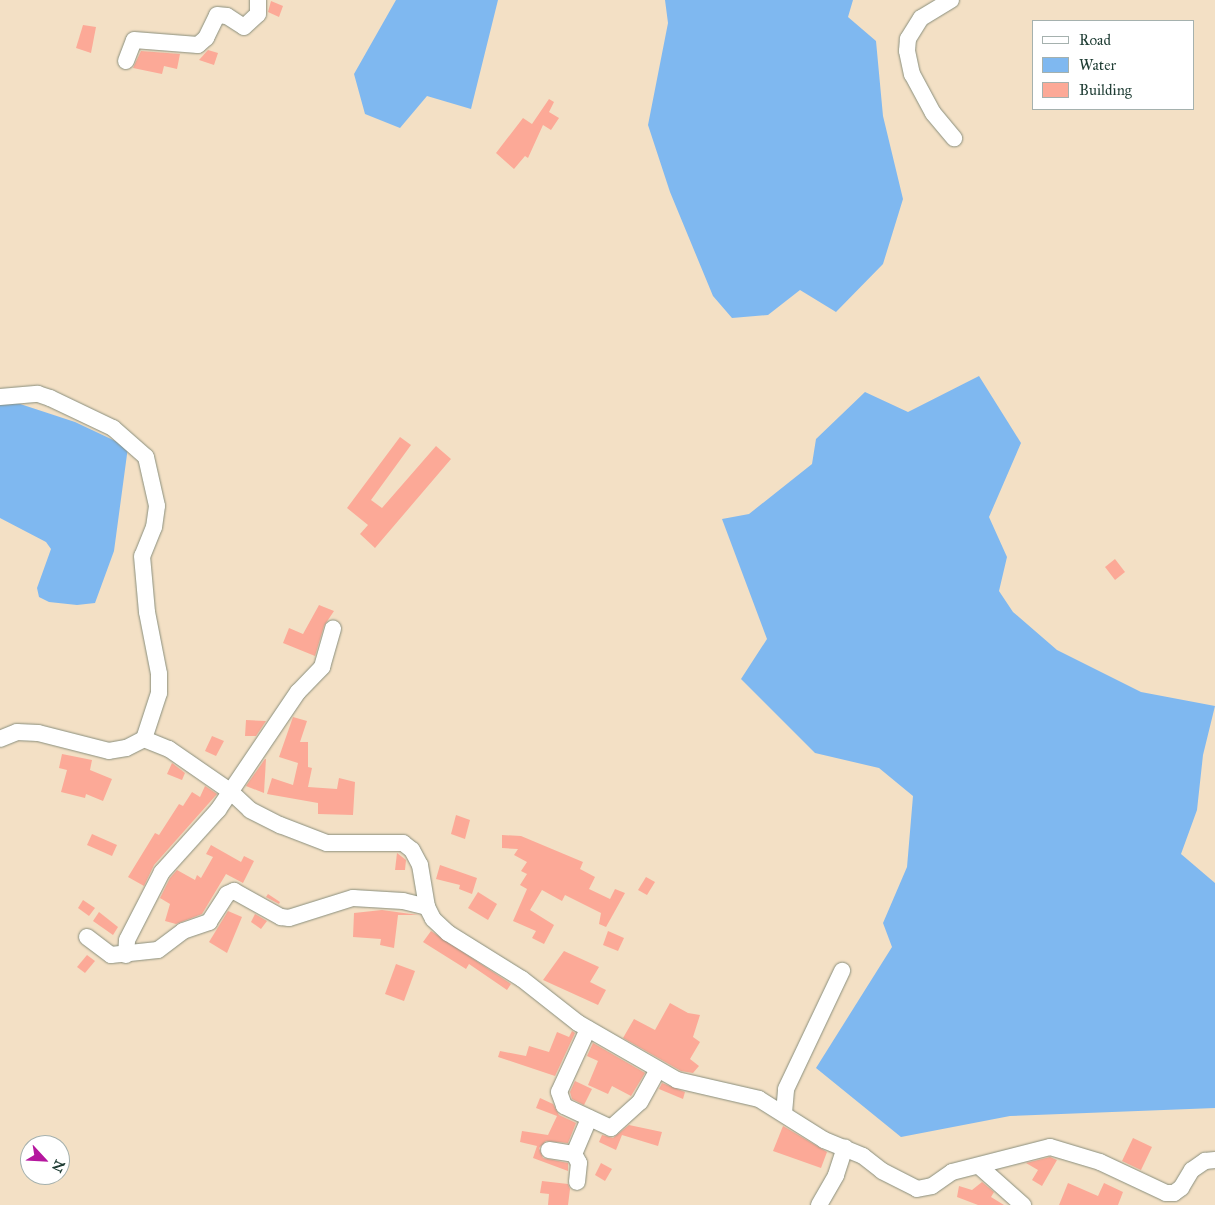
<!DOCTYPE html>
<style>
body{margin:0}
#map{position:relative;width:1215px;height:1205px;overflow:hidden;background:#f3e0c5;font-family:"IM FELL Great Primer",serif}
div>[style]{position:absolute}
.water>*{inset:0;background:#7fb8f0}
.building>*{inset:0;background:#fca997}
.roads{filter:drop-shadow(0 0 1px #898e7c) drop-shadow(0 0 1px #898e7c)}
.minor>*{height:16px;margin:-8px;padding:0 8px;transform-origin:8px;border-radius:8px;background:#fff}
span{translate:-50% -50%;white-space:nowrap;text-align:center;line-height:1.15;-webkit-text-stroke:5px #fff;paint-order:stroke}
.legend{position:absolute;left:1032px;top:20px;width:162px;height:90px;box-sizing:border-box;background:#fff;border:1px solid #a5b1ae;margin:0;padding:6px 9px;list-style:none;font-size:15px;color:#1f3d34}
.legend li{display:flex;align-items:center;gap:10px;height:25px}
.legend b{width:25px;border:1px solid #a5b1ae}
.north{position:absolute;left:20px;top:1135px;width:50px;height:50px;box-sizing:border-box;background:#fff;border:1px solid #a5b1ae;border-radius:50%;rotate:115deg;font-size:14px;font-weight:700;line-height:20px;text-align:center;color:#1f3d34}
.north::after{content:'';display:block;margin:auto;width:18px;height:22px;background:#b5179e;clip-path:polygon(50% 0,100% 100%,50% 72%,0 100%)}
</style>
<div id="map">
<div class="water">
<div style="clip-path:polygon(396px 0,498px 0,471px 109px,427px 96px,400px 128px,365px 114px,354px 74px)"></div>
<div style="clip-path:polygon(665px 0,853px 0,848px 17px,876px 41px,883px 116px,903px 199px,883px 264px,836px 312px,800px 290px,768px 315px,732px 318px,713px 296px,670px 192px,648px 125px,668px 23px)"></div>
<div style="clip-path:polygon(979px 376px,1021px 443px,989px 517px,1007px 557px,999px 591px,1013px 612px,1057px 650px,1141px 692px,1215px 706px,1203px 755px,1197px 810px,1181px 854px,1215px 883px,1215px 1108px,1010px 1116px,901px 1137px,816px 1068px,892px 947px,883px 923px,907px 867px,913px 796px,879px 768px,815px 753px,741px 679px,767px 639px,722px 519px,749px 514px,812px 464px,816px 439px,865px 392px,908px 412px)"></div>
<div style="clip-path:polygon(8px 400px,75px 422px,128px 447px,114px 551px,95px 603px,77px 605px,49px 602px,39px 597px,37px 588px,51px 549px,46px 542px,0 518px,0 405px)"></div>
</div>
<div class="building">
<div style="clip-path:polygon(271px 1px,283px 6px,279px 17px,268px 12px)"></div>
<div style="clip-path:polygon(83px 25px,96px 27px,91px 53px,76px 48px)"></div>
<div style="clip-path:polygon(208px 50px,218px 53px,214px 65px,199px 60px)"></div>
<div style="clip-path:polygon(141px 51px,180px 54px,177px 69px,164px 66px,162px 74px,133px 68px)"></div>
<div style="clip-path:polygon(549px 99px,554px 102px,549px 112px,559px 118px,551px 130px,543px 125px,528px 158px,525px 156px,514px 169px,496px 153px,523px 118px,532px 124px)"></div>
<div style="clip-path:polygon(400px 437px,411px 445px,371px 500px,382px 508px,436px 446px,451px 459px,375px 548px,360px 534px,368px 525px,347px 508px)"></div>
<div style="clip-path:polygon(1115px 559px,1125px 572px,1115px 580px,1105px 567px)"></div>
<div style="clip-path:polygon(319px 605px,334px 611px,324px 626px,315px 656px,283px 643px,289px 628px,303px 634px)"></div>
<div style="clip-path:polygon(293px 717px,307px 721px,300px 742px,308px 742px,308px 767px,312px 768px,308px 787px,337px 789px,339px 778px,355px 782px,353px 815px,318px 814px,318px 803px,267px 794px,272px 778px,293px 785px,298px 763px,279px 757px)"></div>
<div style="clip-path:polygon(246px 720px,266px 721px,256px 736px,245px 736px)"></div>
<div style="clip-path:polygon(212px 736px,224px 741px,216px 756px,205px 751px)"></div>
<div style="clip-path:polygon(62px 754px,92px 760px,90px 770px,112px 779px,103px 801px,86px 794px,85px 798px,61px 792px,67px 770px,59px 768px)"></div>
<div style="clip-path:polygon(265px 759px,266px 759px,264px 793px,246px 786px)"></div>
<div style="clip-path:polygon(172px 763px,185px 773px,182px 780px,167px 774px)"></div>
<div style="clip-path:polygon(205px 786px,217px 794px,154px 865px,144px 886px,128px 877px,155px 833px,159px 835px,179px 804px,183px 806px,192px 792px,200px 797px)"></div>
<div style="clip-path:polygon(456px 815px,470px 820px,465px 839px,451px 834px)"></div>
<div style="clip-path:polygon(92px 834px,117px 845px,112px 856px,87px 845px)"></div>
<div style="clip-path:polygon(502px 835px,521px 836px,583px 862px,580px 869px,595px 877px,589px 889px,610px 899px,615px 889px,625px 893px,606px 927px,599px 924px,601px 913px,565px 895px,562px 901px,542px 890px,530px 910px,554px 925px,544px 944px,532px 938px,536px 931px,513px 921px,527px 889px,520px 885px,527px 874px,521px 871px,527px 862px,514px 855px,518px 849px,502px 848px)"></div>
<div style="clip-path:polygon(211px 845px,241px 862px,244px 856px,254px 861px,243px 883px,226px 874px,202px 914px,176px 924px,165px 921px,170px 904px,160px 898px,170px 878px,177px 870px,195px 880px,197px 875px,201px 878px,213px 857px,206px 854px)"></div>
<div style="clip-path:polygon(397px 853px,406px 860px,405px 870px,395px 870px)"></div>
<div style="clip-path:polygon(440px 865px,477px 878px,472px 894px,459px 889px,460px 885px,436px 879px)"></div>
<div style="clip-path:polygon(646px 877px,655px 882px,647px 895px,638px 890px)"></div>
<div style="clip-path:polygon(478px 892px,497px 904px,488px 920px,468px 908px)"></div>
<div style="clip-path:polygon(268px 894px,280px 902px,279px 904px,266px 897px)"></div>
<div style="clip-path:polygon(83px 900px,95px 908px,89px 916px,78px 908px)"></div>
<div style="clip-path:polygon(382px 910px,418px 915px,398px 915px,394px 948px,380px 945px,381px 939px,353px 937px,354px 913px)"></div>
<div style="clip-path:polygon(228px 911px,242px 917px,227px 953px,209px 942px)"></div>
<div style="clip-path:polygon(99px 912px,118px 927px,113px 935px,93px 921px)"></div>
<div style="clip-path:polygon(255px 914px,267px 921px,261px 929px,251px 922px)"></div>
<div style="clip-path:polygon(431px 931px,511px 984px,507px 990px,469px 964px,466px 969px,423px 942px)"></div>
<div style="clip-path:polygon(608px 931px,624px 938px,618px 951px,603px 945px)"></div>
<div style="clip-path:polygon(564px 951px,599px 967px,590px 982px,606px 990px,598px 1005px,543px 980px)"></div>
<div style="clip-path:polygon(87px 955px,95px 961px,85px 973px,77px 967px)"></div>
<div style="clip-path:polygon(396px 964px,415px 971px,404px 1001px,385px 994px)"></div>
<div style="clip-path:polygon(670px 1003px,688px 1013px,700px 1015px,693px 1037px,700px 1042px,690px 1059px,699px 1066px,693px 1073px,681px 1071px,623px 1038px,634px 1019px,655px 1030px)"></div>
<div style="clip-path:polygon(572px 1031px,575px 1033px,555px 1076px,498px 1057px,500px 1051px,526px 1056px,529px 1046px,549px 1052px,557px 1032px,569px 1037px)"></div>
<div style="clip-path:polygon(593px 1043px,645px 1073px,631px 1096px,612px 1086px,608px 1094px,588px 1085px,598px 1061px,587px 1056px)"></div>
<div style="clip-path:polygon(575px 1081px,592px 1089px,584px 1105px,572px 1099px,570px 1092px)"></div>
<div style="clip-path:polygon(662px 1083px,685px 1092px,683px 1099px,659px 1089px)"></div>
<div style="clip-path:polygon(540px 1098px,553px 1104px,559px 1115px,576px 1123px,568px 1143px,546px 1141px,539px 1148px,543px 1158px,568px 1163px,568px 1171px,533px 1158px,537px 1146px,520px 1142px,522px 1131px,548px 1135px,557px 1116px,536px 1108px)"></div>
<div style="clip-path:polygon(629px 1125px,662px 1132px,658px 1146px,622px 1135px,616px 1150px,599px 1142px,602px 1135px,613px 1138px)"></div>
<div style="clip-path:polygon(783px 1126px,827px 1152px,821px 1168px,773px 1151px)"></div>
<div style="clip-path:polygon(1133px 1138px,1152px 1147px,1141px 1170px,1122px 1161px)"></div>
<div style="clip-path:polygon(1050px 1157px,1057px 1160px,1042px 1186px,1032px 1180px,1038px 1170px,1026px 1163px)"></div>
<div style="clip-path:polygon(601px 1163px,612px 1169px,605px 1181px,595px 1175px)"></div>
<div style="clip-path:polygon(542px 1181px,568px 1184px,570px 1189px,568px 1205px,548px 1205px,549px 1194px,540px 1193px)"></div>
<div style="clip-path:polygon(982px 1182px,994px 1192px,991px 1197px,1004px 1205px,978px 1205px,957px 1197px,959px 1186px,972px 1190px)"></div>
<div style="clip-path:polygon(1068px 1183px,1098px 1196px,1104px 1183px,1123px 1192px,1118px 1205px,1059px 1205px)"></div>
</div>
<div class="roads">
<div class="minor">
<div style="left:951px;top:0;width:35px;rotate:149deg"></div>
<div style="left:921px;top:18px;width:25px;rotate:122deg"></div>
<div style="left:908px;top:39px;width:12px;rotate:95deg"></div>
<div style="left:907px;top:51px;width:24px;rotate:78deg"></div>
<div style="left:912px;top:74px;width:44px;rotate:61.7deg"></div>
<div style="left:933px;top:113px;width:33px;rotate:50deg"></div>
<div style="left:126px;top:61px;width:22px;rotate:-69deg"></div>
<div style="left:134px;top:40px;width:64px;rotate:4.5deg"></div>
<div style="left:198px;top:45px;width:11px;rotate:-41deg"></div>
<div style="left:206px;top:38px;width:25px;rotate:-64deg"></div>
<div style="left:217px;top:15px;width:10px;rotate:6deg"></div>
<div style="left:227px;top:16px;width:20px;rotate:33deg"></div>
<div style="left:244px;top:27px;width:19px;rotate:-43deg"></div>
<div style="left:258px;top:14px;width:14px;rotate:-90deg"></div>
<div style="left:0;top:397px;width:38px;rotate:-5deg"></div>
<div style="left:38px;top:394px;width:13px;rotate:18deg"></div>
<div style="left:50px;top:398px;width:70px;rotate:25.5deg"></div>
<div style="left:113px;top:428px;width:44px;rotate:41.3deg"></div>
<div style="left:146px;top:457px;width:50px;rotate:77.3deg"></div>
<div style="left:157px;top:506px;width:21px;rotate:98deg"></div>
<div style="left:154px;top:527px;width:31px;rotate:112deg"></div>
<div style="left:142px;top:556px;width:56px;rotate:84.9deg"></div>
<div style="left:147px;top:612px;width:63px;rotate:79deg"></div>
<div style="left:159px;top:674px;width:19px;rotate:90deg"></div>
<div style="left:159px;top:693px;width:48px;rotate:108.1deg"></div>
<div style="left:144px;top:739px;width:20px;rotate:153deg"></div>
<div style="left:126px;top:748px;width:17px;rotate:170deg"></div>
<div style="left:109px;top:751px;width:73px;rotate:-165.8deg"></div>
<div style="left:38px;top:733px;width:21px;rotate:-177deg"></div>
<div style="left:17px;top:732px;width:18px;rotate:158deg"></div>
<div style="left:144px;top:739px;width:27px;rotate:22deg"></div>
<div style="left:169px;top:749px;width:75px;rotate:34.7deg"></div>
<div style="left:231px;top:792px;width:26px;rotate:43deg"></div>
<div style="left:250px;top:810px;width:34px;rotate:27deg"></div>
<div style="left:280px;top:825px;width:50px;rotate:21deg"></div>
<div style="left:327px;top:843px;width:76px"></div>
<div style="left:403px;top:843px;width:11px;rotate:38deg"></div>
<div style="left:412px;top:850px;width:17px;rotate:62deg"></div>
<div style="left:420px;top:865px;width:43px;rotate:80.5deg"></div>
<div style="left:427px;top:907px;width:13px;rotate:63deg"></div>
<div style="left:433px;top:919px;width:21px;rotate:43deg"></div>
<div style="left:448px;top:933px;width:87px;rotate:31.9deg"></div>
<div style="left:522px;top:979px;width:71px;rotate:38.2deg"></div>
<div style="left:578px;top:1023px;width:114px;rotate:29.9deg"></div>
<div style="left:677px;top:1080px;width:84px;rotate:13deg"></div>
<div style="left:759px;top:1099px;width:77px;rotate:32.2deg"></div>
<div style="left:824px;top:1140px;width:42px;rotate:22.3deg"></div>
<div style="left:863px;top:1156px;width:24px;rotate:38deg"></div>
<div style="left:882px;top:1171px;width:39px;rotate:27deg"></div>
<div style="left:917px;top:1189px;width:15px;rotate:-11deg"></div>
<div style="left:932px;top:1186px;width:24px;rotate:-35deg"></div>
<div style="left:952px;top:1172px;width:101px;rotate:-14.3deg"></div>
<div style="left:1050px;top:1147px;width:52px;rotate:16.7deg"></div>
<div style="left:1100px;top:1162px;width:73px;rotate:25.2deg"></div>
<div style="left:1166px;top:1193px;width:8px"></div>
<div style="left:1174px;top:1193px;width:9px;rotate:-36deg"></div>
<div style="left:1181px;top:1188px;width:21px;rotate:-59deg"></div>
<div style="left:1192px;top:1170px;width:16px;rotate:-35deg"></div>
<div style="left:1205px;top:1161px;width:10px;rotate:-6deg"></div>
<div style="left:87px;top:937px;width:30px;rotate:37deg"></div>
<div style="left:111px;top:955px;width:47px;rotate:-6.1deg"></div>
<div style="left:158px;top:950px;width:31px;rotate:-37deg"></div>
<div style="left:183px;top:931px;width:28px;rotate:-19deg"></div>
<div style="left:209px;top:922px;width:33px;rotate:-57deg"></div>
<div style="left:227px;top:894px;width:8px;rotate:-23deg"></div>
<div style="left:234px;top:891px;width:54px;rotate:29deg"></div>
<div style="left:281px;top:917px;width:8px;rotate:7deg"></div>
<div style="left:289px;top:918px;width:67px;rotate:-17.4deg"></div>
<div style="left:353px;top:898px;width:50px;rotate:3.4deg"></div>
<div style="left:403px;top:901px;width:25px;rotate:14deg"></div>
<div style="left:126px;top:955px;width:15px;rotate:-86deg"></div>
<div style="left:127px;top:940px;width:76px;rotate:-62.8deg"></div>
<div style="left:162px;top:872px;width:84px;rotate:-47.9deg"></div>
<div style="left:218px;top:810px;width:143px;rotate:-55.9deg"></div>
<div style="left:298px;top:692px;width:35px;rotate:-46deg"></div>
<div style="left:322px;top:667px;width:40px;rotate:-74deg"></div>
<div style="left:588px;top:1029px;width:69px;rotate:114.7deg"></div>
<div style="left:559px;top:1092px;width:15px;rotate:70deg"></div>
<div style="left:564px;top:1106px;width:52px;rotate:25.1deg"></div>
<div style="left:611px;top:1128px;width:39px;rotate:-42deg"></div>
<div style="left:640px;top:1102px;width:37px;rotate:-61deg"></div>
<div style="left:784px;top:1113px;width:24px;rotate:-85deg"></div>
<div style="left:786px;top:1089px;width:131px;rotate:-64.6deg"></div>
<div style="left:549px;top:1150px;width:25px;rotate:9deg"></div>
<div style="left:574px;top:1154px;width:39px;rotate:-67deg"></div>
<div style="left:574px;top:1154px;width:10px;rotate:61deg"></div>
<div style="left:579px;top:1163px;width:19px;rotate:96deg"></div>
<div style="left:979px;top:1166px;width:59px;rotate:41.6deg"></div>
<div style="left:819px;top:1205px;width:34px;rotate:-60deg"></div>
<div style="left:836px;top:1175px;width:29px;rotate:-72deg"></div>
</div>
</div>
<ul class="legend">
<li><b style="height:6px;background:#fff"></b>Road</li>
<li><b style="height:14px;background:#7fb8f0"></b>Water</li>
<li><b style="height:14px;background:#fca997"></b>Building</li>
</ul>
<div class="north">N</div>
</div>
